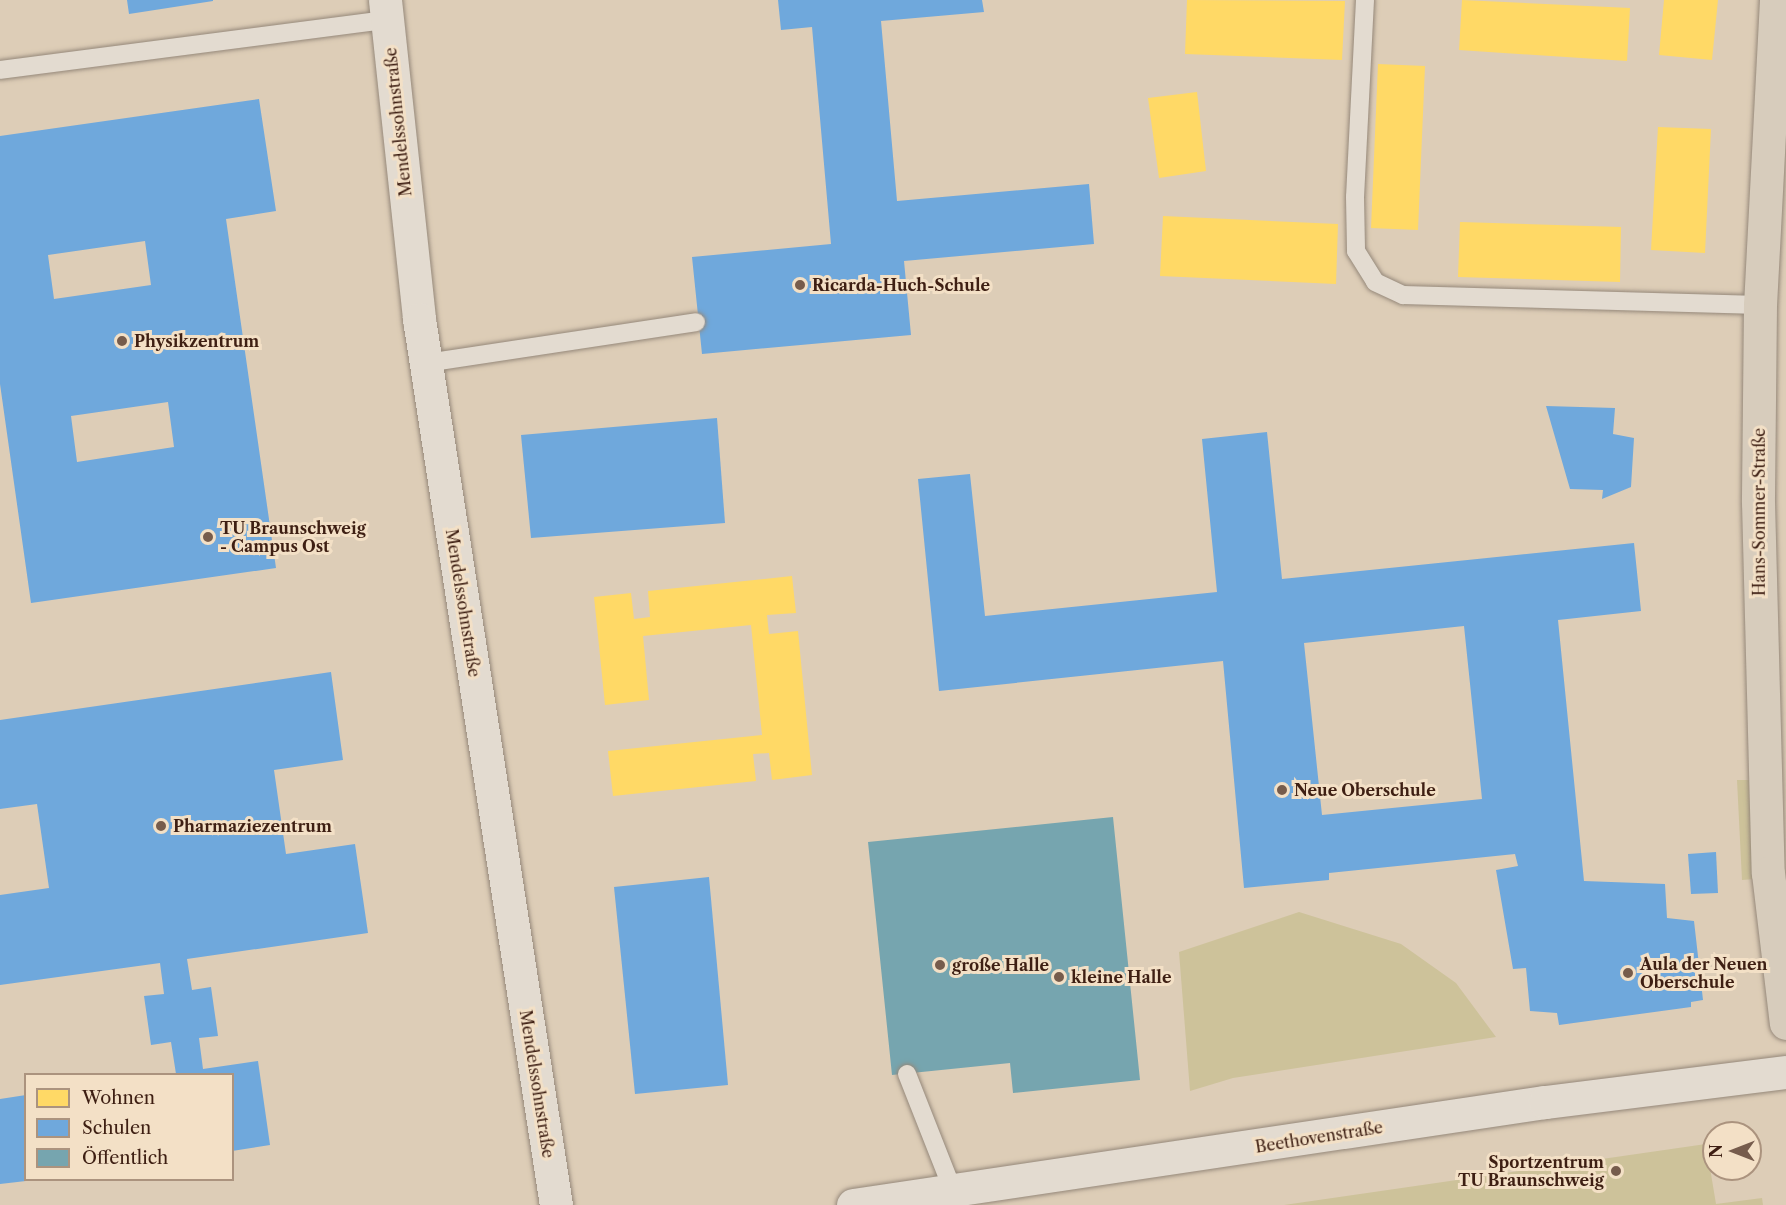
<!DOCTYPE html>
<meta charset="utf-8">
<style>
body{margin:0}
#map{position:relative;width:1786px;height:1205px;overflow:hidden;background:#ddcdb7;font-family:"Libre Caslon Text",serif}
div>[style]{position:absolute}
.green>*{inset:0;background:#cdc29a}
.homes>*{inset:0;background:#ffd966}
.schools>*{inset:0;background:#6fa8dc}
.public>*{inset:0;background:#76a5af}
.roads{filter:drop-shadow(0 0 2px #95887a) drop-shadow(0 0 2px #95887a)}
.service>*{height:18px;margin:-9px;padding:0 9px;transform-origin:9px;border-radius:9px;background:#e3dbd0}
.minor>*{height:33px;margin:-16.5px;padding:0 16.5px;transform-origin:16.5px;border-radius:16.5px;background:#e3dbd0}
.primary>*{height:33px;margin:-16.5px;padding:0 16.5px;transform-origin:16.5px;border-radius:16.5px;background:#d7ccbc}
.dots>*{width:16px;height:16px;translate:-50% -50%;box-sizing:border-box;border:3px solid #f3e0c6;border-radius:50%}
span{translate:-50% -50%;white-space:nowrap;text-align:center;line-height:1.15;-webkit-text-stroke:6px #f3e0c6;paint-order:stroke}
.street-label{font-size:16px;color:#3e1f13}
.poi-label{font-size:16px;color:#3e1f13;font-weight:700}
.left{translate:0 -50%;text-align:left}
.right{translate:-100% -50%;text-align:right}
.legend{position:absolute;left:24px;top:1073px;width:210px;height:108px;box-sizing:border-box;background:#f3e0c6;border:2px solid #ab937e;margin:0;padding:8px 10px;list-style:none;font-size:18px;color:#3e1f13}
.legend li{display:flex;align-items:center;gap:12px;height:30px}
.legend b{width:30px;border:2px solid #ab937e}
.north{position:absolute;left:1702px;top:1121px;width:60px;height:60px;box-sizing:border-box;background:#f3e0c6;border:2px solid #ab937e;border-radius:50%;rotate:270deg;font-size:16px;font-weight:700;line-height:24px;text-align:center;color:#3e1f13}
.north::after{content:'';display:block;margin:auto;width:21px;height:27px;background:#765c4c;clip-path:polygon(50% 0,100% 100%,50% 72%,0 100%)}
</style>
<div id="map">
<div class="green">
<div style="clip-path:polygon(1737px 780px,1749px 780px,1754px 879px,1742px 880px)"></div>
<div style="clip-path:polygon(1299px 912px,1401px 944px,1456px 983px,1496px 1037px,1233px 1078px,1190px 1091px,1179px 952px)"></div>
<div style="clip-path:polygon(1706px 1144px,1716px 1204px,1762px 1198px,1763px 1205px,1284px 1205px)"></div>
</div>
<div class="homes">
<div style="clip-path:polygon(1187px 0,1345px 1px,1342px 60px,1185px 54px)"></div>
<div style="clip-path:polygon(1462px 0,1630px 8px,1627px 61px,1459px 50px)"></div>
<div style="clip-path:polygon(1664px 0,1718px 0,1712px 60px,1659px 55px)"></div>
<div style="clip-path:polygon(1378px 64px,1425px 66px,1418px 230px,1371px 228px)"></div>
<div style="clip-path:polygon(1197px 92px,1206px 171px,1159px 178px,1148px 98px)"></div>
<div style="clip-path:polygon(1658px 127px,1711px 129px,1705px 253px,1651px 250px)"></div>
<div style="clip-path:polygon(1163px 216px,1338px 224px,1336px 284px,1160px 276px)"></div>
<div style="clip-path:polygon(1460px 222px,1621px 227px,1620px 282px,1458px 277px)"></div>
<div style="clip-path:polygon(792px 576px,796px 613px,767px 615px,769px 634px,798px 631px,812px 775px,772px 780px,769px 753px,753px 754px,756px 781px,613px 796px,608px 751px,762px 735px,751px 625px,643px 636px,649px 700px,605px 705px,594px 597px,631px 593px,634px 619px,650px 617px,648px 591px)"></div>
</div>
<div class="schools">
<div style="clip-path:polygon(127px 0,213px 0,213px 1px,129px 14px)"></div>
<div style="clip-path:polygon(778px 0,982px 0,984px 12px,881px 21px,897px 201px,1089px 184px,1094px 244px,904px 261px,911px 335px,702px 354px,692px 257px,831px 244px,812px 27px,781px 30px)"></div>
<div style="clip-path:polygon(evenodd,259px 99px,276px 211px,226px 219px,276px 568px,31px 603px,0 384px,0 136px,259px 99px,145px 241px,151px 285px,54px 299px,48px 255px,145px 241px,259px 99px,168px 402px,174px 447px,77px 462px,71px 416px,168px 402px)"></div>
<div style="clip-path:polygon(1546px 406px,1615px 408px,1613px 434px,1634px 438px,1631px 487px,1602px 499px,1603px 490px,1570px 489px)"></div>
<div style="clip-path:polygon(717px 418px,725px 523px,531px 538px,521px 435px)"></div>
<div style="clip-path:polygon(evenodd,1267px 432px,1282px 579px,1634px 543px,1641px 611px,1558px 620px,1584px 881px,1665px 884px,1667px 918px,1694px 921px,1703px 1000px,1691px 1002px,1691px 1007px,1559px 1025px,1557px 1013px,1530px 1011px,1526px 968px,1513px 969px,1496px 870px,1518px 866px,1515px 854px,1329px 873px,1329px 880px,1244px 888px,1223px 661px,939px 691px,918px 479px,970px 474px,985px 616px,1217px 592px,1202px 439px,1267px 432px,1464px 626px,1482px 799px,1322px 815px,1304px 643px,1464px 626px)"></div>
<div style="clip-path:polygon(331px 672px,343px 760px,274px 770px,286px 854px,355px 844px,368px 933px,187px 959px,192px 990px,211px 987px,218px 1036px,199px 1038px,203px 1069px,258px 1061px,270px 1145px,232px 1151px,232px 1074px,176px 1074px,171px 1042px,151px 1045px,144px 996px,164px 994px,160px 963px,0 985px,0 895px,49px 888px,37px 804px,0 809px,0 720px)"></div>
<div style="clip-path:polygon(1716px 852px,1718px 893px,1691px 894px,1688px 854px)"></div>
<div style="clip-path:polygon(709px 877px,728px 1085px,635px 1094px,614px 887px)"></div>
<div style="clip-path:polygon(26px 1095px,26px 1181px,0 1184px,0 1099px)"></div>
</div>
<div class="public">
<div style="clip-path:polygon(1113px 817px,1140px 1080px,1013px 1093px,1010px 1063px,892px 1075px,868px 842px)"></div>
</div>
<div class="roads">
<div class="service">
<div style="left:1365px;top:0;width:197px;rotate:92.9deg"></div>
<div style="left:1355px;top:197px;width:54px;rotate:88.9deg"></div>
<div style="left:1356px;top:251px;width:36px;rotate:58deg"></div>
<div style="left:1375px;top:282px;width:31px;rotate:25deg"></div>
<div style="left:1403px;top:295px;width:357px;rotate:1.6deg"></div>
<div style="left:0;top:70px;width:390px;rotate:-7.4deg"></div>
<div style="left:426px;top:363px;width:273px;rotate:-8.6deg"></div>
<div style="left:907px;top:1074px;width:126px;rotate:68.5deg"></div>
</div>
<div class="minor">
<div style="left:385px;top:0;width:321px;rotate:83.9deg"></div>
<div style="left:419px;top:319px;width:897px;rotate:81.21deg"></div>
<div style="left:853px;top:1205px;width:700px;rotate:-8.47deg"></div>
<div style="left:1545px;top:1102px;width:243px;rotate:-7.1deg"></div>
</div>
<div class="primary">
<div style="left:1776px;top:0;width:305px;rotate:93deg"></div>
<div style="left:1760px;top:305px;width:197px;rotate:90.6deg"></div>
<div style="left:1758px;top:502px;width:371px;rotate:88.5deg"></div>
<div style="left:1768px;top:873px;width:151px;rotate:83.2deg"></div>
</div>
</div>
<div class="dots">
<div style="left:800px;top:285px;background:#765c4c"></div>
<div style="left:122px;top:341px;background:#765c4c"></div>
<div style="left:208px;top:537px;background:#765c4c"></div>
<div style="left:1282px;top:790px;background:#765c4c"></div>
<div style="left:161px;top:826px;background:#765c4c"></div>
<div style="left:940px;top:965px;background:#765c4c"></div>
<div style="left:1628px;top:973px;background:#765c4c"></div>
<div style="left:1059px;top:977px;background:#765c4c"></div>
<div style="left:1616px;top:1171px;background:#765c4c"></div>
</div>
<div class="street-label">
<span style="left:398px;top:122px;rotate:-96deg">Mendelssohnstraße</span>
<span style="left:1759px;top:512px;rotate:-90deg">Hans-Sommer-Straße</span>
<span style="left:463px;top:603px;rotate:81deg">Mendelssohnstraße</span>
<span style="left:537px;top:1084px;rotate:81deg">Mendelssohnstraße</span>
<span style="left:1319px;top:1137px;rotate:-9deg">Beethovenstraße</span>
</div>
<div class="poi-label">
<span class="left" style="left:812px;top:285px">Ricarda-Huch-Schule</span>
<span class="left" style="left:134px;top:341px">Physikzentrum</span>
<span class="left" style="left:220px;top:537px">TU Braunschweig<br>- Campus Ost</span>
<span class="left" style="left:1294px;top:790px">Neue Oberschule</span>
<span class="left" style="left:173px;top:826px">Pharmaziezentrum</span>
<span class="left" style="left:1640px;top:973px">Aula der Neuen<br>Oberschule</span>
<span class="left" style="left:952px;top:965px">große Halle</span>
<span class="left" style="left:1071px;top:977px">kleine Halle</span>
<span class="right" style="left:1604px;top:1171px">Sportzentrum<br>TU Braunschweig</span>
</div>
<ul class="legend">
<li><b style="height:16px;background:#ffd966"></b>Wohnen</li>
<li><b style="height:16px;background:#6fa8dc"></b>Schulen</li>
<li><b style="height:16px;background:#76a5af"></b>Öffentlich</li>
</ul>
<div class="north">N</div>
</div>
